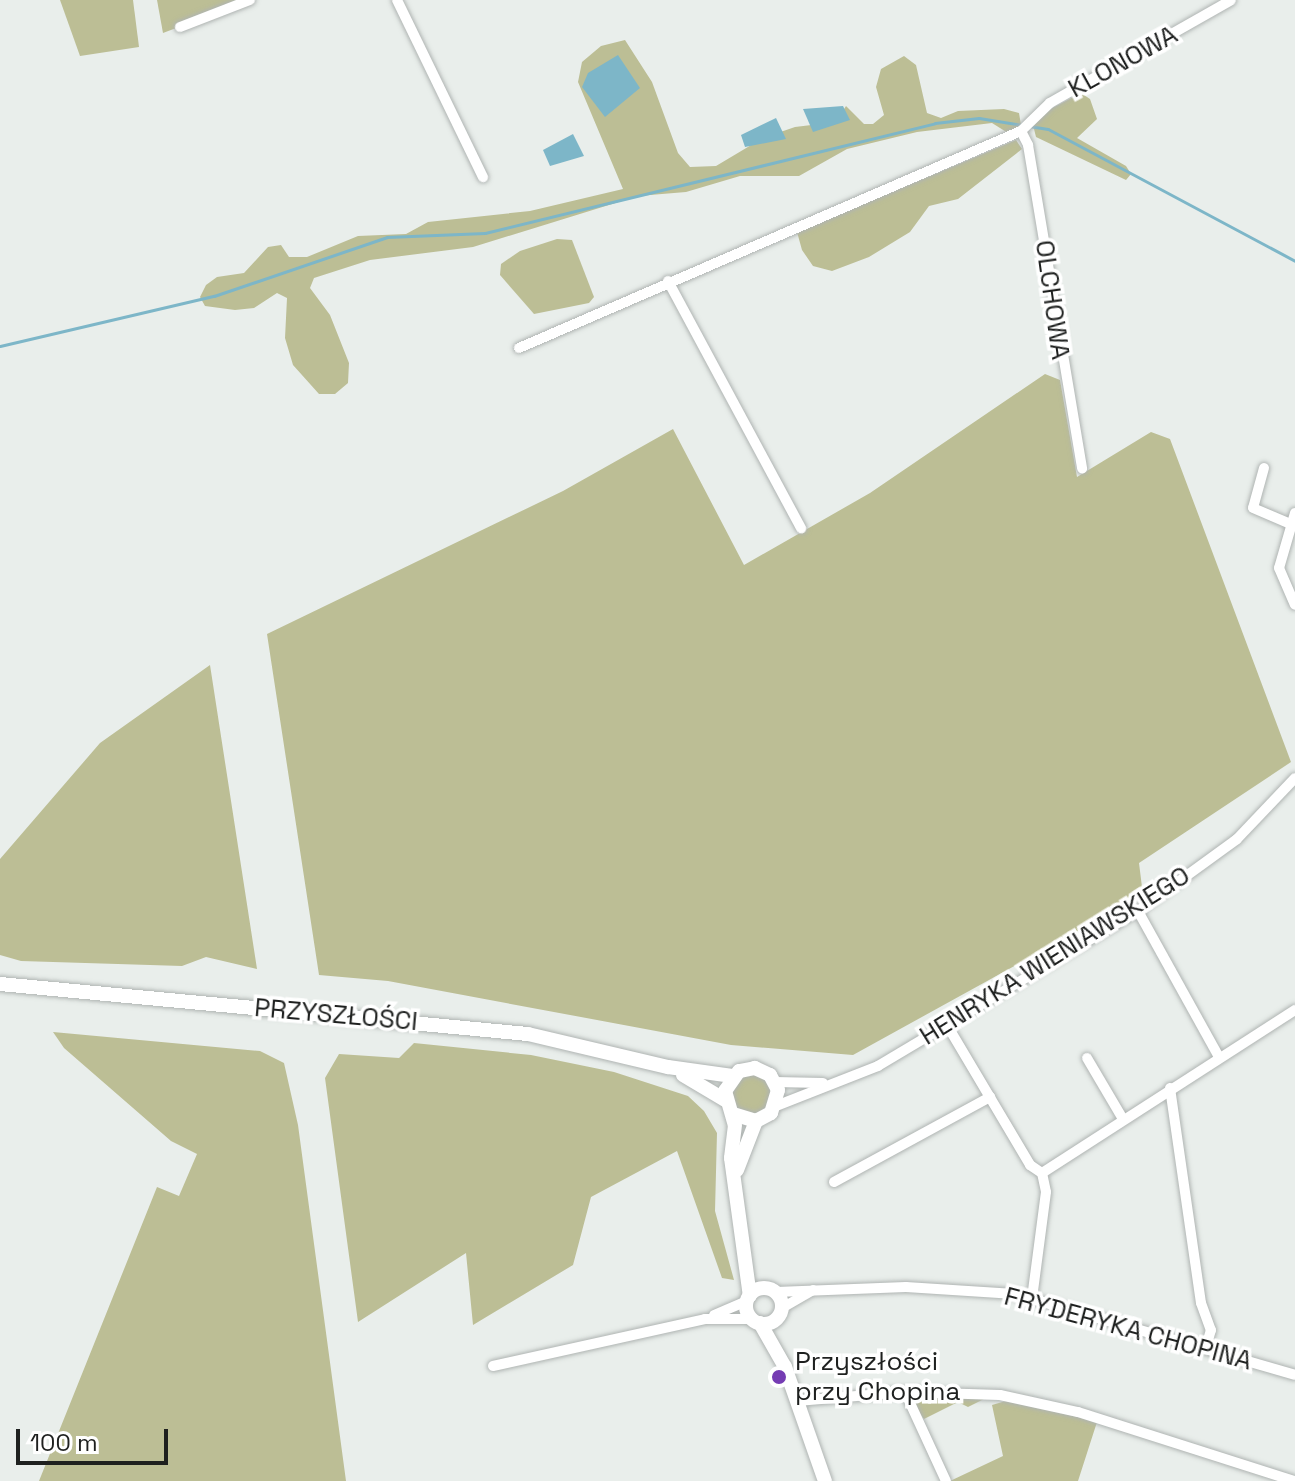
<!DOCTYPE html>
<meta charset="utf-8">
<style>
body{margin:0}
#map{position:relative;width:1295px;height:1481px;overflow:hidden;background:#e9eeeb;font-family:"Space Grotesk",sans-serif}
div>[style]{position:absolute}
.green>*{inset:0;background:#bcbe95}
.round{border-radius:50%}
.water>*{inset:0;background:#7db6c8}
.stream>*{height:3px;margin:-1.5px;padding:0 1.5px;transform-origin:1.5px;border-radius:1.5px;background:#7db6c8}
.roads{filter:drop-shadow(0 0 2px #afb4b2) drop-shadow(0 0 2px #afb4b2)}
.street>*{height:10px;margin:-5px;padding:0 5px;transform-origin:5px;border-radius:5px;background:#fff}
.secondary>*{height:14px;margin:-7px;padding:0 7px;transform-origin:7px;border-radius:7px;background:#fff}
.secondary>.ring{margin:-7px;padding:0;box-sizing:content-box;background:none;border:14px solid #fff;border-radius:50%}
.dots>*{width:22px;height:22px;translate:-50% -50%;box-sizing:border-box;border:4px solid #fff;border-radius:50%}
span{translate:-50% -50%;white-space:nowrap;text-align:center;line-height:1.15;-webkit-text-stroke:7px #fff;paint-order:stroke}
.street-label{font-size:26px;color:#1e201f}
.poi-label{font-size:26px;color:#1e201f}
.left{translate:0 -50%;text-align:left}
.scale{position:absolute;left:16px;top:1429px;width:152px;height:36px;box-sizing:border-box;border:4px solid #1e201f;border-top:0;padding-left:10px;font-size:24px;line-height:28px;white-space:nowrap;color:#1e201f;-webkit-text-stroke:6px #fff;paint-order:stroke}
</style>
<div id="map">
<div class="green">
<div style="clip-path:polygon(60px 0,133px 0,139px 47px,80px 56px)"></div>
<div style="clip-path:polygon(157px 0,250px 0,163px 33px)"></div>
<div style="clip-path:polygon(625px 40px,652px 82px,678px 153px,690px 167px,716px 166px,763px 138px,795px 127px,836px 122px,846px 106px,864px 124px,873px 124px,884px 115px,876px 87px,881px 69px,904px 56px,916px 65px,927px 113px,941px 118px,958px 111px,1004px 109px,1019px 113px,1021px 125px,1008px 133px,992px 123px,917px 132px,847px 149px,799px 176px,740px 176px,686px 192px,638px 196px,473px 247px,370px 260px,314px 278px,310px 288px,330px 315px,349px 363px,348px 383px,335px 394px,319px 394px,293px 365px,285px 338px,287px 298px,277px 293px,254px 308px,235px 310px,205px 306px,200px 297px,206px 285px,217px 277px,244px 273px,268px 247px,281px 245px,289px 257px,307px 257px,358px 236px,406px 234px,428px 222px,530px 211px,623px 189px,578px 82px,582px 62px,601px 46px)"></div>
<div style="clip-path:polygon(1081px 93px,1090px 99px,1097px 119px,1077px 138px,1126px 166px,1131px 174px,1126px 180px,1036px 137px,1033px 125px,1039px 115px)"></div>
<div style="clip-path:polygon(1016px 140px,1022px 149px,958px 199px,929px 206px,910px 232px,869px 257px,832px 271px,813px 266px,802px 250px,797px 232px)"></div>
<div style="clip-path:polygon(557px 239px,572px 240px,594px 297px,589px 303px,534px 314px,500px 275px,501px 264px,520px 251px)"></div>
<div style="clip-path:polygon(1045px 374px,1060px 380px,1077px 477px,1151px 432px,1170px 439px,1291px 762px,1139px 863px,1143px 895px,853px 1055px,731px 1045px,388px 981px,319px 975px,267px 634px,563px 491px,673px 429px,744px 565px,870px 493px)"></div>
<div style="clip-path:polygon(210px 665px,257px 969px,206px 957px,182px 966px,21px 961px,0 955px,0 859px,100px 743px)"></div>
<div style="clip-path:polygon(53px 1032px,260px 1051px,284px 1063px,298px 1125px,346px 1481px,39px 1481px,157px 1187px,179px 1196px,197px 1154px,171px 1141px,64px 1048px)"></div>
<div style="clip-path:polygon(414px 1043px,531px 1055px,614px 1072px,688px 1096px,704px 1111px,717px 1133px,715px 1211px,734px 1280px,722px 1278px,677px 1151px,591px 1197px,573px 1265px,473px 1325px,466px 1253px,358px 1322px,325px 1078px,339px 1054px,399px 1058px)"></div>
<div class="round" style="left:731px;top:1074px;width:40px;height:40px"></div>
<div style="clip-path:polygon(923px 1394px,984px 1399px,968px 1407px,958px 1402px,924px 1419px,914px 1406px)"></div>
<div style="clip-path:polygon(1009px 1400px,1097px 1422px,1078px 1481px,950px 1481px,1003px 1456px,992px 1405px)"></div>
</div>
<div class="water">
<div style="clip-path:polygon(618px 55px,640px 88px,605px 117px,582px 87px,588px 73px)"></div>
<div style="clip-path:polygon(843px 106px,850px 120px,813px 132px,803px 109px)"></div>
<div style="clip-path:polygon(776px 118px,786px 139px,745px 147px,741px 135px)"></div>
<div style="clip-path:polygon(573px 134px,584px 156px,550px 166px,543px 150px)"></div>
</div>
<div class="stream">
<div style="left:1029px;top:126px;width:19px;rotate:9deg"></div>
<div style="left:1048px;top:129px;width:280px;rotate:28.1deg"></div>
<div style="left:0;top:346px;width:220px;rotate:-13.2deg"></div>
<div style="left:214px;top:296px;width:183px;rotate:-18.8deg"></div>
<div style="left:387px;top:237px;width:98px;rotate:-2.3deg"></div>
<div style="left:485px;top:233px;width:463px;rotate:-13.7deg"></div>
<div style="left:935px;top:123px;width:44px;rotate:-6.5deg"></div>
<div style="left:979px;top:118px;width:44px;rotate:9.2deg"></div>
</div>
<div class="roads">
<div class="street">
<div style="left:397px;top:0;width:197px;rotate:64.1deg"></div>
<div style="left:180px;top:27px;width:75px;rotate:-21.1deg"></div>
<div style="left:1021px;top:131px;width:16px;rotate:63deg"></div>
<div style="left:1028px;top:145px;width:328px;rotate:80.5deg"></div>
<div style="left:1021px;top:131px;width:40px;rotate:-44deg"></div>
<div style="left:1050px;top:103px;width:208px;rotate:-29.6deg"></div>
<div style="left:668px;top:281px;width:281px;rotate:61.7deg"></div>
<div style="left:519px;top:348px;width:547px;rotate:-23.38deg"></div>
<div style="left:1264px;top:468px;width:41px;rotate:105.4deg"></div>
<div style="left:1253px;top:508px;width:43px;rotate:23deg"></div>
<div style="left:1295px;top:513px;width:57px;rotate:106.2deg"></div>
<div style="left:1279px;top:568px;width:40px;rotate:66.6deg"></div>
<div style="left:1138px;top:911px;width:167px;rotate:61deg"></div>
<div style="left:947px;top:1025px;width:163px;rotate:59.3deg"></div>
<div style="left:1030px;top:1165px;width:14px;rotate:34deg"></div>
<div style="left:1042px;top:1173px;width:19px;rotate:78deg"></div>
<div style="left:1046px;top:1192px;width:107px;rotate:97.5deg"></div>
<div style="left:1087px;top:1058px;width:71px;rotate:59.5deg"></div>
<div style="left:775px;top:1082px;width:48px;rotate:1.2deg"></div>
<div style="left:1170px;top:1088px;width:217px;rotate:81.8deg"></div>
<div style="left:1201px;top:1303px;width:29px;rotate:70deg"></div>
<div style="left:1211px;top:1330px;width:17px;rotate:107deg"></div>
<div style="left:776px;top:1106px;width:110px;rotate:-21.4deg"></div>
<div style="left:878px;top:1066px;width:303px;rotate:-30.8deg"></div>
<div style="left:1138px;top:911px;width:122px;rotate:-36deg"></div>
<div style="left:1237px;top:839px;width:84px;rotate:-46.4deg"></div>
<div style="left:1042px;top:1173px;width:301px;rotate:-32.8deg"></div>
<div style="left:834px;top:1182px;width:178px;rotate:-28.6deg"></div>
<div style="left:776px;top:1292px;width:130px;rotate:-2.2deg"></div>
<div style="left:906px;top:1287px;width:109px;rotate:3.7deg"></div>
<div style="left:1015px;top:1294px;width:291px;rotate:16.1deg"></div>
<div style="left:782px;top:1308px;width:36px;rotate:-30deg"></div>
<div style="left:714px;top:1315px;width:36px;rotate:-23deg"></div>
<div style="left:493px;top:1366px;width:217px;rotate:-12.5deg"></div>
<div style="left:705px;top:1319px;width:47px"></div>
<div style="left:905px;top:1392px;width:98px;rotate:65.3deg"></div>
<div style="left:797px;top:1401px;width:108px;rotate:-4.8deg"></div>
<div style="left:905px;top:1392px;width:95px;rotate:1.8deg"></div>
<div style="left:1000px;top:1395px;width:80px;rotate:12.3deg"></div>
<div style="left:1078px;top:1412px;width:227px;rotate:17.7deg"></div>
</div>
<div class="secondary">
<div style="left:0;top:984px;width:530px;rotate:5.41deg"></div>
<div style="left:528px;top:1034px;width:144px;rotate:13.3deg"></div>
<div style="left:668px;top:1067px;width:65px;rotate:8deg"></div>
<div style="left:683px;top:1075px;width:49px;rotate:30.8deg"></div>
<div style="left:733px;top:1114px;width:24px;rotate:17deg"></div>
<div style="left:756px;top:1121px;width:17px;rotate:-28deg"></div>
<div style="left:771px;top:1113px;width:24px;rotate:-73deg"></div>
<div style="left:778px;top:1090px;width:17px;rotate:-118deg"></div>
<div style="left:770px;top:1075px;width:17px;rotate:-155deg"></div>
<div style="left:755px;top:1068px;width:16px;rotate:169deg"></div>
<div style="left:739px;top:1071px;width:24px;rotate:125deg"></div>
<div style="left:725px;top:1091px;width:35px;rotate:74deg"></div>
<div style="left:735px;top:1125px;width:33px;rotate:97deg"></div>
<div style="left:731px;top:1158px;width:139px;rotate:82.2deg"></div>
<div style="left:737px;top:1170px;width:53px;rotate:-68.8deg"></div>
<div class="ring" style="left:746px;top:1288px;width:22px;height:22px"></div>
<div style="left:760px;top:1323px;width:51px;rotate:60.4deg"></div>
<div style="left:785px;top:1367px;width:121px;rotate:70.7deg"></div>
</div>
</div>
<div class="dots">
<div style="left:779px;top:1377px;background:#753cb3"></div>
</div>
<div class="street-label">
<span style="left:1123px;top:62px;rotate:-29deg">KLONOWA</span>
<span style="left:1052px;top:300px;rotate:82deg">OLCHOWA</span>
<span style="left:1055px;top:956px;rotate:-32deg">HENRYKA WIENIAWSKIEGO</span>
<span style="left:336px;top:1015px;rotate:5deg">PRZYSZŁOŚCI</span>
<span style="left:1128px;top:1329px;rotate:15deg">FRYDERYKA CHOPINA</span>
</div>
<div class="poi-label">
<span class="left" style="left:795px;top:1377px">Przyszłości<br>przy Chopina</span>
</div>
<div class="scale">100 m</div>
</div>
